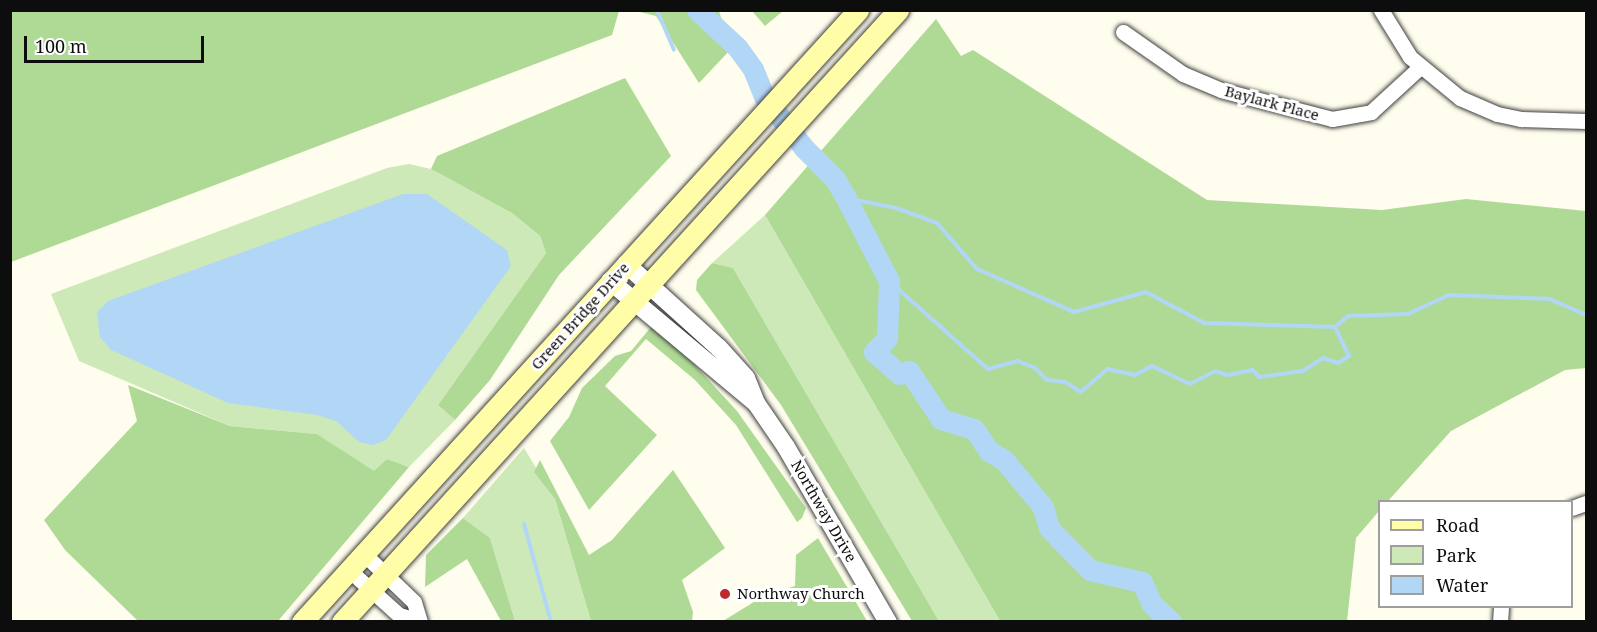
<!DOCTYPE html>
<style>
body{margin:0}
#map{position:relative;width:1597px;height:632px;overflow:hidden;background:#fffded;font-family:"Noto Serif",serif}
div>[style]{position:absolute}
.green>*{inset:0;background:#cde9b7}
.forest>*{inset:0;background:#afda96}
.water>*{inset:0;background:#b2d7f6}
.stream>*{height:4px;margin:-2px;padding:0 2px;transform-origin:2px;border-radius:2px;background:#b2d7f6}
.river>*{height:21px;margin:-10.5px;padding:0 10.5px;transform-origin:10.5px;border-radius:10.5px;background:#b2d7f6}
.roads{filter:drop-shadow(0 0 2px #404040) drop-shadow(0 0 2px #404040)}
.minor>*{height:15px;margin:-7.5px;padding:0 7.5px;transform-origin:7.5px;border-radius:7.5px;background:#fff}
.tertiary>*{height:18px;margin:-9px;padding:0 9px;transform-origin:9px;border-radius:9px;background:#fff}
.secondary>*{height:21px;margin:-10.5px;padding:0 10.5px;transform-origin:10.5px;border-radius:10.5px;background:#fffda8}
.dots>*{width:16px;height:16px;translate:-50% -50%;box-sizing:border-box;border:3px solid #fff;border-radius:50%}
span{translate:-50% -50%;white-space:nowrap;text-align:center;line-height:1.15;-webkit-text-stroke:6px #fff;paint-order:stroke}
.street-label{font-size:15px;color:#0d0d0d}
.poi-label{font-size:15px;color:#0d0d0d}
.left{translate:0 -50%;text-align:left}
.frame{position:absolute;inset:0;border:12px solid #0d0d0d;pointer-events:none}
.legend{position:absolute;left:1378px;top:500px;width:195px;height:108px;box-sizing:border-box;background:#fff;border:2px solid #9e9e9e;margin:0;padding:8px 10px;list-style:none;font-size:18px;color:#0d0d0d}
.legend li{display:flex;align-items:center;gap:12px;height:30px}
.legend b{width:30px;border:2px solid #9e9e9e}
.scale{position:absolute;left:24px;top:36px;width:180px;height:27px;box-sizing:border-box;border:3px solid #0d0d0d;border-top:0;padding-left:8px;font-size:18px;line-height:21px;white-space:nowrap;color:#0d0d0d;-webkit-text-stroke:4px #fff;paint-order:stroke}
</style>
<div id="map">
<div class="green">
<div style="clip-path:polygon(409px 164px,431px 169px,512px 213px,540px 236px,546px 253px,438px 405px,455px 420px,409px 467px,387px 459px,374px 472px,317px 434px,230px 426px,79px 361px,51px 294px,387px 168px)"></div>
<div style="clip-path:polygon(765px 215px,1000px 621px,939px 621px,733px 268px,712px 263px)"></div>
<div style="clip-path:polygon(524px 448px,555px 499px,591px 621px,515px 621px,490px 538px,463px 518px)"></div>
</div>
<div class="forest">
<div style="clip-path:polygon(11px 10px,619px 10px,619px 11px,612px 35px,11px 262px)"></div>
<div style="clip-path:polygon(636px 11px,719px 11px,731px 49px,699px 83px,656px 16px)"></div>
<div style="clip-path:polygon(752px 11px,783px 11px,765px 26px)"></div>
<div style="clip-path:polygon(936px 19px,961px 56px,973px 50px,1207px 200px,1382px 210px,1466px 199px,1586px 211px,1586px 368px,1565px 370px,1451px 431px,1388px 501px,1380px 502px,1379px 511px,1356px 538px,1347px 621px,1000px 621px,765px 215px)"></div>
<div style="clip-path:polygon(625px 78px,671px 156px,559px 275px,490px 380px,455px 420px,438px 405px,546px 253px,540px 236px,512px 213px,431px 169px,437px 156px)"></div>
<div style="clip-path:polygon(712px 263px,733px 268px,939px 621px,912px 621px,781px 405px,696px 290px,697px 280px)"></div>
<div style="clip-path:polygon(651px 327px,692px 362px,737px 411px,806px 508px,802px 518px,797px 522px,736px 425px,695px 380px,646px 339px,605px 386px,657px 435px,589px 510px,550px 441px,569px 417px,582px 388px,615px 356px,631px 351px)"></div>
<div style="clip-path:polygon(128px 385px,230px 426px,317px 434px,374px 471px,387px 459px,409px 467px,278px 621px,138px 621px,65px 550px,44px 520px,137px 421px)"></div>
<div style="clip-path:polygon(540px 460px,589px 555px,612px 540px,673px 470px,725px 548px,682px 580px,693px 612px,692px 621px,591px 621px,555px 499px,534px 472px)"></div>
<div style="clip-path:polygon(463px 518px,490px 538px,515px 621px,501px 621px,467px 559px,425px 587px,426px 555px)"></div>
<div style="clip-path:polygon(818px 538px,867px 621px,723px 621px,767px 594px,795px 586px,796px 555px)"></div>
</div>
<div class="water">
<div style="clip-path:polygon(403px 194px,427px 194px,507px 250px,511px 266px,386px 440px,373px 445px,359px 442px,336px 421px,317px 415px,228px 403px,111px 350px,100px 337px,97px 312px,108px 301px)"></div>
</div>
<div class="stream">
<div style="left:657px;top:10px;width:43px;rotate:67deg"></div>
<div style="left:846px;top:198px;width:51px;rotate:11.3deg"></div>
<div style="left:896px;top:208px;width:44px;rotate:20.1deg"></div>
<div style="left:937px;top:223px;width:61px;rotate:49deg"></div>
<div style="left:977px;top:269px;width:106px;rotate:23.9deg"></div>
<div style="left:1074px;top:312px;width:75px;rotate:-15.5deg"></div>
<div style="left:1146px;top:292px;width:66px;rotate:28.1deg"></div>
<div style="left:1204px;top:323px;width:131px;rotate:1.7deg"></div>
<div style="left:889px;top:281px;width:132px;rotate:41.6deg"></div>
<div style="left:988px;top:369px;width:31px;rotate:-15deg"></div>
<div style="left:1018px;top:361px;width:18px;rotate:22deg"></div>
<div style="left:1035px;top:368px;width:17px;rotate:45deg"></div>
<div style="left:1047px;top:380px;width:18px;rotate:6deg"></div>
<div style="left:1065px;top:382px;width:19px;rotate:32deg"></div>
<div style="left:1081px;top:392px;width:35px;rotate:-41deg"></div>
<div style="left:1107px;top:369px;width:29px;rotate:12deg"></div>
<div style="left:1135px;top:375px;width:19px;rotate:-28deg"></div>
<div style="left:1152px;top:366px;width:42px;rotate:25.3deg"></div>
<div style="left:1190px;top:384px;width:28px;rotate:-27deg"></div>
<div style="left:1215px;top:371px;width:13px;rotate:18deg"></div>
<div style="left:1227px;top:375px;width:26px;rotate:-11deg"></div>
<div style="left:1253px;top:370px;width:9px;rotate:49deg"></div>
<div style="left:1259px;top:377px;width:44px;rotate:-7.8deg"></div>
<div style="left:1303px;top:371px;width:24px;rotate:-33deg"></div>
<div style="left:1323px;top:358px;width:16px;rotate:18deg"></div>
<div style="left:1338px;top:363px;width:13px;rotate:-32deg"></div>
<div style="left:1349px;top:356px;width:32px;rotate:-116deg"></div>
<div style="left:1335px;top:327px;width:17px;rotate:-40deg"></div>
<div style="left:1348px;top:316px;width:60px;rotate:-1.9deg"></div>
<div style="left:1408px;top:314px;width:45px;rotate:-24.9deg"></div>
<div style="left:1449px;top:295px;width:101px;rotate:2.3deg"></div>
<div style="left:1550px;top:299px;width:39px;rotate:24deg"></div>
<div style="left:524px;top:524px;width:102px;rotate:74.6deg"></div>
</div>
<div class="river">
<div style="left:697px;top:10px;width:54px;rotate:42.8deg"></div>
<div style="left:737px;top:47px;width:27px;rotate:54deg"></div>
<div style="left:753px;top:69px;width:31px;rotate:68deg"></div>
<div style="left:765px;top:98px;width:63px;rotate:52deg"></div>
<div style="left:804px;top:148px;width:44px;rotate:45deg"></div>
<div style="left:835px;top:179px;width:22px;rotate:60deg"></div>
<div style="left:846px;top:198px;width:93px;rotate:62.6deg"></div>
<div style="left:889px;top:281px;width:57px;rotate:92deg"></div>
<div style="left:887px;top:338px;width:19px;rotate:133deg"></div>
<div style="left:874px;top:352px;width:33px;rotate:41deg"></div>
<div style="left:899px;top:374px;width:10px;rotate:-17deg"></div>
<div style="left:909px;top:371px;width:58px;rotate:56.3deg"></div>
<div style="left:941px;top:419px;width:34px;rotate:17deg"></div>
<div style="left:974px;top:429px;width:27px;rotate:56deg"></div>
<div style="left:989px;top:451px;width:17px;rotate:31deg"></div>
<div style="left:1004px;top:460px;width:61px;rotate:50.3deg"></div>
<div style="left:1043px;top:507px;width:22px;rotate:74deg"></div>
<div style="left:1049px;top:528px;width:59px;rotate:45.7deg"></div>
<div style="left:1090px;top:570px;width:53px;rotate:13deg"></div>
<div style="left:1142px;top:582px;width:24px;rotate:66deg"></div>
<div style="left:1152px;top:604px;width:26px;rotate:43deg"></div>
</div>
<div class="roads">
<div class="minor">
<div style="left:1381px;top:10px;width:55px;rotate:58.3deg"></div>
<div style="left:1410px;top:57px;width:65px;rotate:39.4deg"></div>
<div style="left:1460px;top:98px;width:40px;rotate:23.4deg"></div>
<div style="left:1497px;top:114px;width:25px;rotate:12deg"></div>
<div style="left:1521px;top:119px;width:65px;rotate:1.8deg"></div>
<div style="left:1123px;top:32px;width:73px;rotate:35deg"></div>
<div style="left:1183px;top:74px;width:41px;rotate:22.8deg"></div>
<div style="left:1221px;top:90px;width:115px;rotate:14.6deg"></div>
<div style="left:1332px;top:119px;width:40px;rotate:-10deg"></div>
<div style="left:1371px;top:112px;width:65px;rotate:-42.5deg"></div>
<div style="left:1572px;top:508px;width:15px;rotate:-20deg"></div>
<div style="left:364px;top:554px;width:69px;rotate:43.8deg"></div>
<div style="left:414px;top:602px;width:21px;rotate:73deg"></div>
<div style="left:349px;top:570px;width:67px;rotate:42deg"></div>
<div style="left:399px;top:615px;width:20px;rotate:15deg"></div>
<div style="left:1500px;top:622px;width:16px;rotate:-86deg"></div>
</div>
<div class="tertiary">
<div style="left:626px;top:264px;width:125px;rotate:42.1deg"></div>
<div style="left:719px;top:348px;width:40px;rotate:48deg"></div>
<div style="left:746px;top:378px;width:27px;rotate:68deg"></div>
<div style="left:756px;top:403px;width:53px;rotate:55.7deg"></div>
<div style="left:786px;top:447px;width:203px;rotate:59.8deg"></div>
<div style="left:610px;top:281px;width:190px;rotate:39.9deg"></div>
</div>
<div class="secondary">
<div style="left:302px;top:622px;width:827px;rotate:-47.74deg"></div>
<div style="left:342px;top:622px;width:827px;rotate:-47.74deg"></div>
</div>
</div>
<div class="dots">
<div style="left:725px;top:594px;background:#be2a25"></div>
</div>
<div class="street-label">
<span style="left:1272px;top:103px;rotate:15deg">Baylark Place</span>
<span style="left:580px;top:316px;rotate:-48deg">Green Bridge Drive</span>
<span style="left:824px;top:511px;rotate:60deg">Northway Drive</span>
</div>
<div class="poi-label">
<span class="left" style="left:737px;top:594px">Northway Church</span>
</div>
<div class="frame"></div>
<ul class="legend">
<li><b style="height:8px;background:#fffda8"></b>Road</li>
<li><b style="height:16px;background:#cde9b7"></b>Park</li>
<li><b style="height:16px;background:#b2d7f6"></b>Water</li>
</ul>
<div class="scale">100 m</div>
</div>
